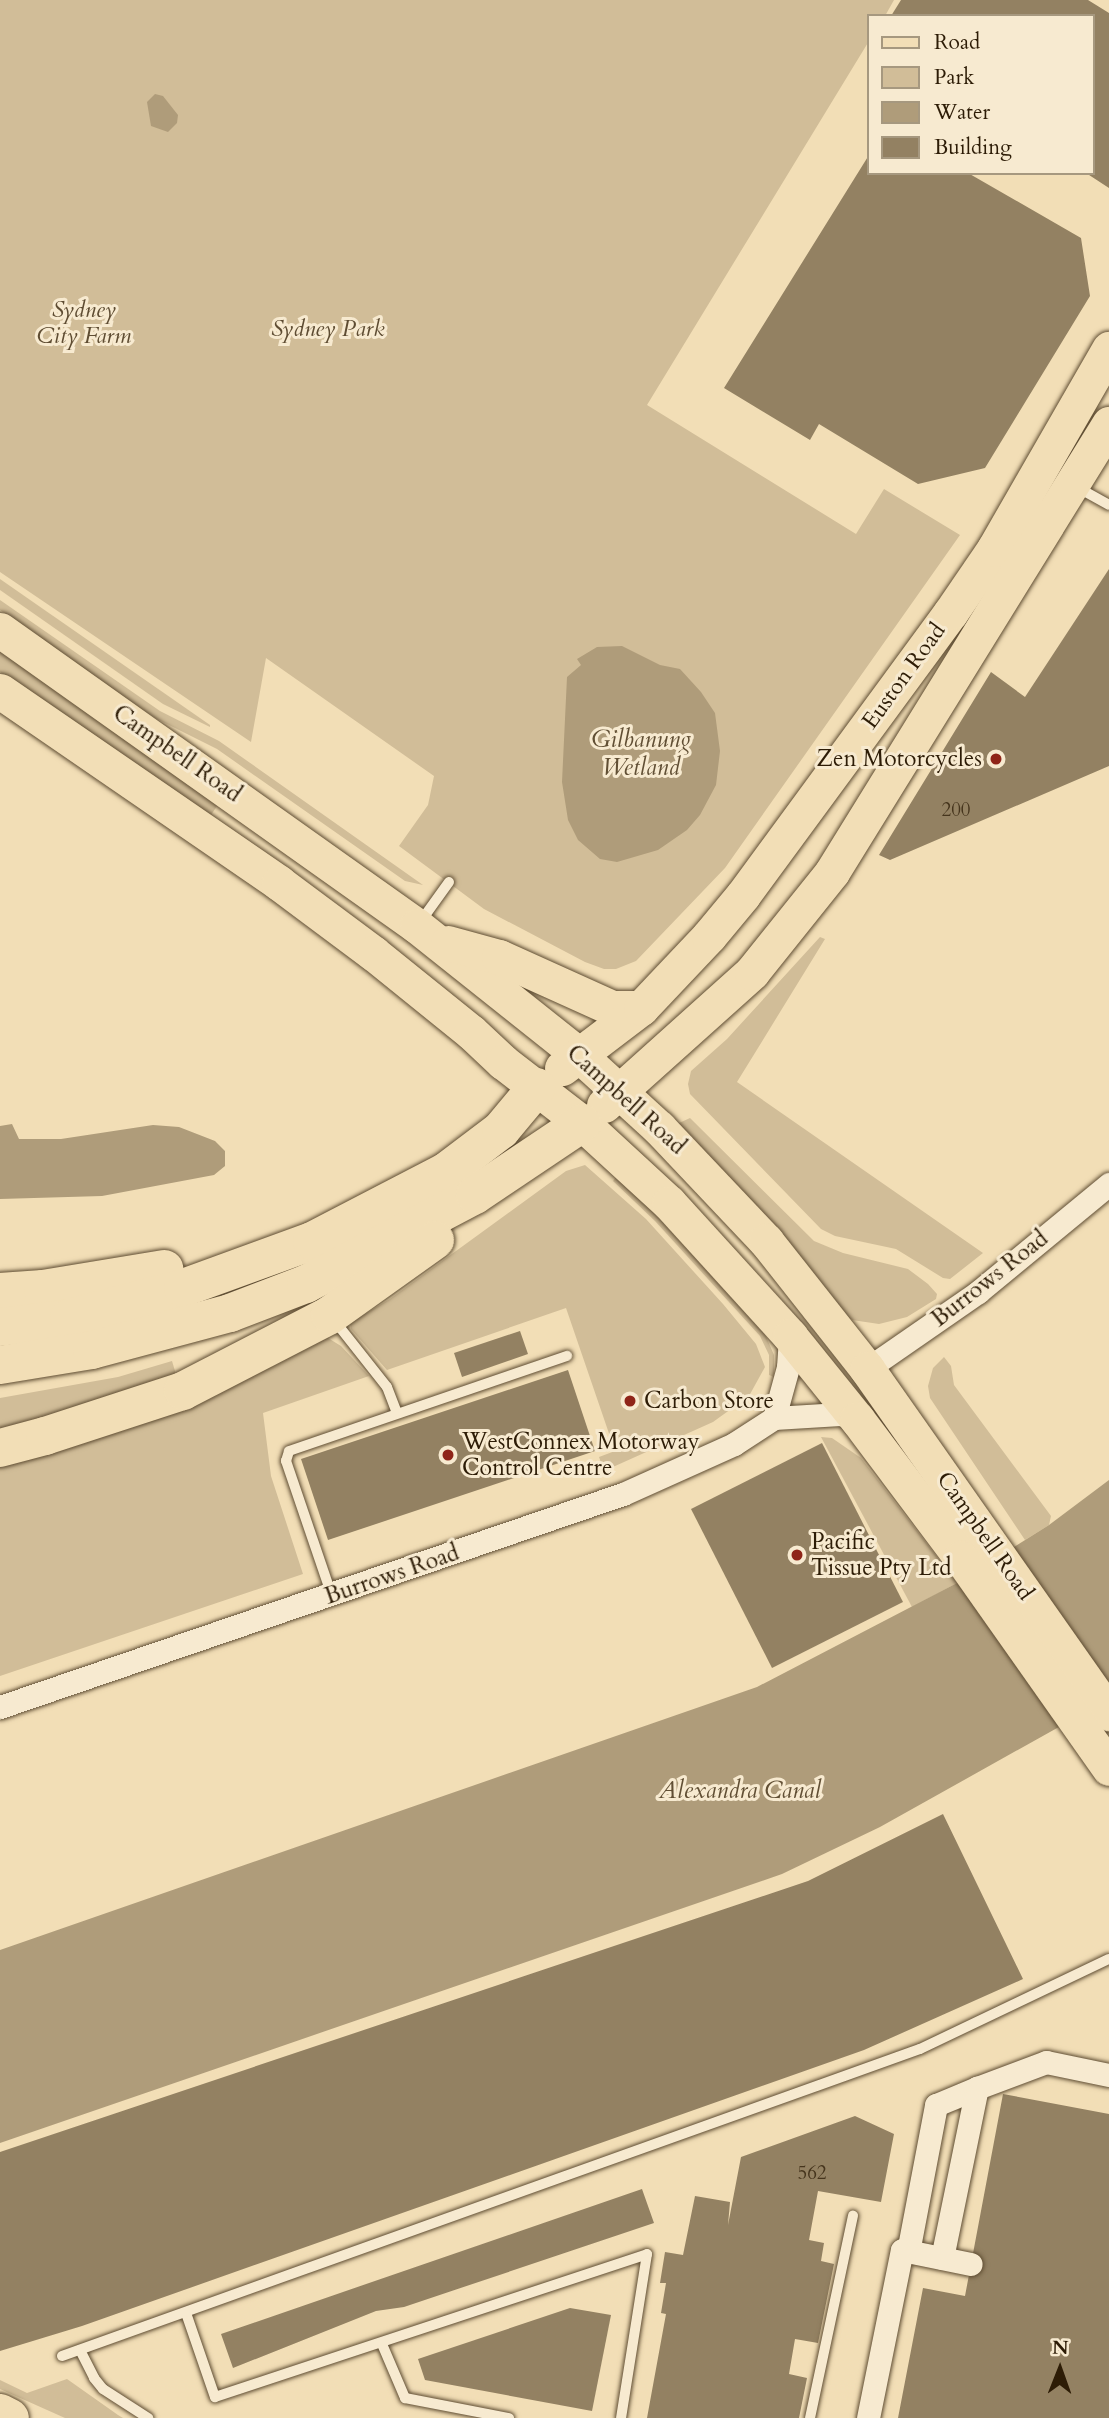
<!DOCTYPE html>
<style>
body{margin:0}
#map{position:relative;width:1109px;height:2418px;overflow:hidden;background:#f2deb6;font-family:Cardo,serif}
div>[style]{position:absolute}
.green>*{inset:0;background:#d1bd98}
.water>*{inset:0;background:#af9c7a}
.building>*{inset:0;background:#938162}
.roads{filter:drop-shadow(0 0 2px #5e4c32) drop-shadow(0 0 2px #5e4c32)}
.service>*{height:10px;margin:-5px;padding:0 5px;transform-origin:5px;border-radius:5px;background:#f7ead0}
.minor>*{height:23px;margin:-11.5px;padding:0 11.5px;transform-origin:11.5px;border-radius:11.5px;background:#f7ead0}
.primary>*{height:35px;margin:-17.5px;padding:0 17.5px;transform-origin:17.5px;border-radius:17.5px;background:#f2deb6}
.motorway>*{height:38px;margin:-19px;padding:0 19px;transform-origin:19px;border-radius:19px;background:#f2deb6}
.dots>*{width:19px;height:19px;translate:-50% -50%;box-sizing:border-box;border:4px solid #f7ead0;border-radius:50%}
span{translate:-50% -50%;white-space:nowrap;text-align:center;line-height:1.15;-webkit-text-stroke:6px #f7ead0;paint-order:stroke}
.number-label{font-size:19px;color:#46351d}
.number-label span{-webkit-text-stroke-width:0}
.park-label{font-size:23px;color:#5e4c32;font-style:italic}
.street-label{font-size:23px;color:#2d1c06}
.poi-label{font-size:23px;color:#2d1c06}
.right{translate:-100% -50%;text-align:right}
.left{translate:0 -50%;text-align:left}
.water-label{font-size:24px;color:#614f34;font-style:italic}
.legend{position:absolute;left:867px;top:14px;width:228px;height:161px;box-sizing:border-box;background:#f7ead0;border:2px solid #a6987f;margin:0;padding:9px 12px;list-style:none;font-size:21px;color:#2d1c06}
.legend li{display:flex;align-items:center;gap:14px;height:35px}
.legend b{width:35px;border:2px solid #a6987f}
.north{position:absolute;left:1025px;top:2334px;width:70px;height:70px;-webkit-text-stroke:5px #f7ead0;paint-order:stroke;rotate:1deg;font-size:19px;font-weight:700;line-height:28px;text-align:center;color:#2d1c06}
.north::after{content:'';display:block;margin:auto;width:24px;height:32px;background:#2d1c06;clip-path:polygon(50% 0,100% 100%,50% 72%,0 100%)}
</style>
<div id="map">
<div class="green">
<div style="clip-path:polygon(0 0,894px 0,885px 16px,869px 16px,869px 41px,647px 405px,856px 534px,884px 489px,960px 535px,725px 868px,636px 961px,616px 969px,604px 969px,585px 962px,484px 909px,399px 846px,428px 805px,434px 776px,266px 658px,251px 742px,0 572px)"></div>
<div style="clip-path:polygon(0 579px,210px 725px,210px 727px,163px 704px,0 590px)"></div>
<div style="clip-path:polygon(0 600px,160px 711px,219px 741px,423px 885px,405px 881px,217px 749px,155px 718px,124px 697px,0 610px)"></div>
<div style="clip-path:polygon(0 647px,181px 773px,217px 806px,209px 818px,0 672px)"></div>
<div style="clip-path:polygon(820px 937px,825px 939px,737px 1082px,983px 1253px,950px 1279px,943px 1278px,896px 1249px,835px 1236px,821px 1229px,690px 1094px,688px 1084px,691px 1071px,727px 1039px)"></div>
<div style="clip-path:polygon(690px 1118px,814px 1241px,843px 1253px,908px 1269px,928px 1284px,937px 1294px,936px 1299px,907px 1317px,879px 1324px,852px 1320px,830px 1304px,677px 1124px)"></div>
<div style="clip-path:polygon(585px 1165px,646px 1219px,723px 1304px,756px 1344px,765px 1367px,749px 1396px,713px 1422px,604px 1471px,599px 1457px,615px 1451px,566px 1308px,387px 1370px,351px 1329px,350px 1323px,390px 1299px,566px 1171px)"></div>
<div style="clip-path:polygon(619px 1173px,761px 1325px,774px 1355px,774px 1377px,769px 1375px,769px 1355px,760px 1336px,655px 1221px,613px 1181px)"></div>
<div style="clip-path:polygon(328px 1338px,341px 1346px,369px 1376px,263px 1413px,271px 1476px,303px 1574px,0 1676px,0 1463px,319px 1339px)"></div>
<div style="clip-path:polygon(944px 1357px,951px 1366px,954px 1385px,1051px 1516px,1049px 1525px,1025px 1540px,930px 1398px,928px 1386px,933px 1368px)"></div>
<div style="clip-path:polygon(172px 1361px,178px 1381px,0 1440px,0 1398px,118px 1377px)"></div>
<div style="clip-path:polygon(821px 1437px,832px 1438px,861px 1458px,957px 1583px,912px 1607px)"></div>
<div style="clip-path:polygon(67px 2379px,118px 2415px,123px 2418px,65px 2418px,0 2389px,0 2380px,27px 2393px)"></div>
</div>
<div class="water">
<div style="clip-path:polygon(155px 94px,163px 96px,178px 115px,177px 123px,168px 132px,151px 126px,147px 102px)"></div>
<div style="clip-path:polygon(622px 646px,660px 665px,680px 669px,701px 692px,715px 713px,720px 751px,716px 785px,700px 815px,687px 830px,658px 850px,617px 862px,600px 859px,578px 840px,568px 820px,562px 782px,567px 677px,581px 665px,577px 659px,597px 647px)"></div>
<div style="clip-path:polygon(12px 1124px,19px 1139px,61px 1139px,153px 1125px,179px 1127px,215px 1141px,225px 1151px,225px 1166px,214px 1175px,102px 1196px,0 1199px,0 1126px)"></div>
<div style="clip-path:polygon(1109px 1480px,1109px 1699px,880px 1827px,782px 1874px,0 2143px,0 1950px,757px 1687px,957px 1583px,1049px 1525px)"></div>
</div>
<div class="building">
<div style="clip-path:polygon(901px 0,1088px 0,1109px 13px,1109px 188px,1086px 173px,1093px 173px,1093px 16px,891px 16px)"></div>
<div style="clip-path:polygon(869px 155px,869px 173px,968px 173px,1081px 238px,1090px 296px,985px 468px,918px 484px,819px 424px,810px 440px,724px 388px)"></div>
<div style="clip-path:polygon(1109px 569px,1109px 766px,890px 860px,879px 855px,991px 672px,1025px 697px)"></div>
<div style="clip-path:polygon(520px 1331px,528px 1354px,462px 1377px,454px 1353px)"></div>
<div style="clip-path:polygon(568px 1370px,595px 1451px,328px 1540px,301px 1459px)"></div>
<div style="clip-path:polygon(822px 1443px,903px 1602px,772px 1668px,691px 1509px)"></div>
<div style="clip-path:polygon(943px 1814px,1023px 1979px,864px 2050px,82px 2326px,0 2351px,0 2152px,808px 1881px)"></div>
<div style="clip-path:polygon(1003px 2094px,1109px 2114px,1109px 2418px,898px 2418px,923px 2288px,965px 2296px)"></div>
<div style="clip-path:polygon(855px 2116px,894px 2134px,881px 2202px,818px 2191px,809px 2240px,824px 2243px,821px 2261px,834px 2264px,818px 2343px,795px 2339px,789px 2374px,807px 2378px,799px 2418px,647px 2418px,666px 2314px,661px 2313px,666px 2283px,660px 2283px,665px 2252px,683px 2255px,695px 2196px,730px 2202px,728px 2225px,741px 2157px)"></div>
<div style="clip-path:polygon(642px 2189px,654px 2223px,404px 2307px,376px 2311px,233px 2368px,221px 2334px)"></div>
<div style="clip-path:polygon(570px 2308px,611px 2315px,592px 2411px,425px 2380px,418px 2359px)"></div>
</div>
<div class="roads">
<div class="service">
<div style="left:1075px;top:486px;width:39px;rotate:29deg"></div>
<div style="left:421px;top:921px;width:48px;rotate:-54.3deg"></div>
<div style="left:334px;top:1320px;width:85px;rotate:51.7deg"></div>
<div style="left:387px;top:1387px;width:28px;rotate:69deg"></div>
<div style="left:332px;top:1596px;width:143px;rotate:-108.8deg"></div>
<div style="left:286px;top:1461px;width:10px;rotate:-73deg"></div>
<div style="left:289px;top:1451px;width:294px;rotate:-18.9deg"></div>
<div style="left:186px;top:2313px;width:89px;rotate:71deg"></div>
<div style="left:215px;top:2397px;width:455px;rotate:-18.3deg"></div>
<div style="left:647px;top:2254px;width:166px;rotate:99deg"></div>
<div style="left:382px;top:2344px;width:59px;rotate:66.9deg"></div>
<div style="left:405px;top:2398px;width:106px;rotate:10.9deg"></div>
<div style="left:80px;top:2350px;width:31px;rotate:63deg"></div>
<div style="left:94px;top:2378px;width:14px;rotate:51deg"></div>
<div style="left:103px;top:2389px;width:54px;rotate:32.8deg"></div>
<div style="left:62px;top:2356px;width:911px;rotate:-19.69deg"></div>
<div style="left:920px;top:2049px;width:209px;rotate:-25.5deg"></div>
<div style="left:810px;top:2418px;width:207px;rotate:-78deg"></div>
</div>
<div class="minor">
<div style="left:867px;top:1369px;width:135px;rotate:-34.7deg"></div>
<div style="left:978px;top:1292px;width:170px;rotate:-39.5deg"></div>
<div style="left:774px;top:1418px;width:53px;rotate:-74.6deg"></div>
<div style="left:788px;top:1367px;width:31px;rotate:-86deg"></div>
<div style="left:0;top:1707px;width:658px;rotate:-18.88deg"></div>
<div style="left:623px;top:1494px;width:122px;rotate:-24.2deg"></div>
<div style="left:734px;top:1444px;width:48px;rotate:-33deg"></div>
<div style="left:774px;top:1418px;width:66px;rotate:-3.5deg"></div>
<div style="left:840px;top:1414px;width:18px;rotate:16deg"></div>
<div style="left:908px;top:2252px;width:150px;rotate:-79.2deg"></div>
<div style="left:936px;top:2105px;width:44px;rotate:-22.5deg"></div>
<div style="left:942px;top:2258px;width:174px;rotate:-78.4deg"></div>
<div style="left:977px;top:2088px;width:74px;rotate:-20.6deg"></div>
<div style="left:1046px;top:2062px;width:64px;rotate:11.7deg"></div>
<div style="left:868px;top:2418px;width:171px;rotate:-78.6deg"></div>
<div style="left:902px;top:2250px;width:70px;rotate:11.5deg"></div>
</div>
<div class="primary">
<div style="left:0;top:630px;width:511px;rotate:35.37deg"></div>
<div style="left:417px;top:926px;width:207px;rotate:38.5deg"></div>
<div style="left:579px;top:1055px;width:108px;rotate:42.4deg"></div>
<div style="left:659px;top:1128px;width:156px;rotate:46.6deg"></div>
<div style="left:766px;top:1241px;width:163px;rotate:51.7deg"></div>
<div style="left:867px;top:1369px;width:421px;rotate:54.9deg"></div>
<div style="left:0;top:691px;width:339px;rotate:34.5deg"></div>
<div style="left:279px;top:883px;width:117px;rotate:36.7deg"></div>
<div style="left:373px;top:953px;width:126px;rotate:38.9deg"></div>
<div style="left:471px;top:1032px;width:44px;rotate:43.2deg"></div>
<div style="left:503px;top:1062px;width:100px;rotate:37.7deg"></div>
<div style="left:582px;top:1123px;width:118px;rotate:42.6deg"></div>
<div style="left:669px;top:1203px;width:180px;rotate:47.7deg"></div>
<div style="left:790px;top:1336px;width:107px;rotate:51.1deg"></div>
<div style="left:857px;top:1419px;width:174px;rotate:53.2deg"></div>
<div style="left:961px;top:1558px;width:257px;rotate:54.8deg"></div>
<div style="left:448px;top:943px;width:53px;rotate:15.4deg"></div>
<div style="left:499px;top:957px;width:124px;rotate:24.3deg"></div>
<div style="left:612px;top:1008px;width:29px"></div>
<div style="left:562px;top:1068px;width:99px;rotate:-37.2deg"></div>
<div style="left:641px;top:1008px;width:99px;rotate:-46.6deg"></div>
<div style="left:709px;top:936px;width:53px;rotate:-50.3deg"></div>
<div style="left:743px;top:895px;width:351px;rotate:-53.7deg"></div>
<div style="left:951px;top:612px;width:76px;rotate:-55.7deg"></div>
<div style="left:994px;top:549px;width:231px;rotate:-60.1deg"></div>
<div style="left:604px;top:1105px;width:199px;rotate:-41.9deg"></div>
<div style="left:752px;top:972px;width:128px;rotate:-51.3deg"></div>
<div style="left:832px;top:872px;width:527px;rotate:-58.27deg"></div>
</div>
<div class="motorway">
<div style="left:0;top:1292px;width:43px;rotate:-4deg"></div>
<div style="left:43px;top:1289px;width:123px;rotate:-9.4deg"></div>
<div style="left:0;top:1327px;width:70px;rotate:-7.4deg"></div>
<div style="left:69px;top:1318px;width:118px;rotate:-14.7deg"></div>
<div style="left:183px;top:1288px;width:137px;rotate:-20deg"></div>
<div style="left:312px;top:1241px;width:152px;rotate:-27.4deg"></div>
<div style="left:447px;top:1171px;width:68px;rotate:-37.2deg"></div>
<div style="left:501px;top:1130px;width:56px;rotate:-50.1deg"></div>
<div style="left:0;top:1365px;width:93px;rotate:-9.3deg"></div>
<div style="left:92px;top:1350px;width:143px;rotate:-15deg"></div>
<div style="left:230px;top:1313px;width:81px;rotate:-20.9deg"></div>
<div style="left:306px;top:1284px;width:191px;rotate:-27.8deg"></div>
<div style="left:475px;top:1195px;width:129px;rotate:-33.9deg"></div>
<div style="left:0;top:1448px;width:47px;rotate:-14.9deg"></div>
<div style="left:45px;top:1436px;width:145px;rotate:-18.1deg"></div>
<div style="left:183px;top:1391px;width:165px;rotate:-27.3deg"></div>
<div style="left:330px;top:1315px;width:129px;rotate:-35.5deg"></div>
<div style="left:0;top:2413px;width:11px;rotate:27deg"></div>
</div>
</div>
<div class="dots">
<div style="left:996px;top:759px;background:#8f2418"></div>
<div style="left:630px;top:1401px;background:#8f2418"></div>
<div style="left:448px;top:1455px;background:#8f2418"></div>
<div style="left:797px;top:1555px;background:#8f2418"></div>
</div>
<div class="number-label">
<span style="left:956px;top:811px">200</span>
<span style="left:812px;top:2174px">562</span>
</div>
<div class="park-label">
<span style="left:84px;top:323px">Sydney<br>City Farm</span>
<span style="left:328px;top:329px">Sydney Park</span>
</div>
<div class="street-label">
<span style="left:904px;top:676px;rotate:-54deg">Euston Road</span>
<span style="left:177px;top:754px;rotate:35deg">Campbell Road</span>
<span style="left:626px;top:1100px;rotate:42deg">Campbell Road</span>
<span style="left:990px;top:1279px;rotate:-38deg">Burrows Road</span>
<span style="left:985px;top:1536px;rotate:55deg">Campbell Road</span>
<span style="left:392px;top:1575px;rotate:-19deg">Burrows Road</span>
</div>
<div class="poi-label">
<span class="right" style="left:982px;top:759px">Zen Motorcycles</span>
<span class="left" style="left:644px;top:1401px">Carbon Store</span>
<span class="left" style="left:462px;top:1455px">WestConnex Motorway<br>Control Centre</span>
<span class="left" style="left:811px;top:1555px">Pacific<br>Tissue Pty Ltd</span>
</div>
<div class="water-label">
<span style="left:641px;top:754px">Gilbanung<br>Wetland</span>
<span style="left:740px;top:1791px">Alexandra Canal</span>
</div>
<ul class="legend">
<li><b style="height:9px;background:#f2deb6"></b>Road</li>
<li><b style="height:19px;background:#d1bd98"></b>Park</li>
<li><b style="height:19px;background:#af9c7a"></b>Water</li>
<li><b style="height:19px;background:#938162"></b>Building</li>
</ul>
<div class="north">N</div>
</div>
